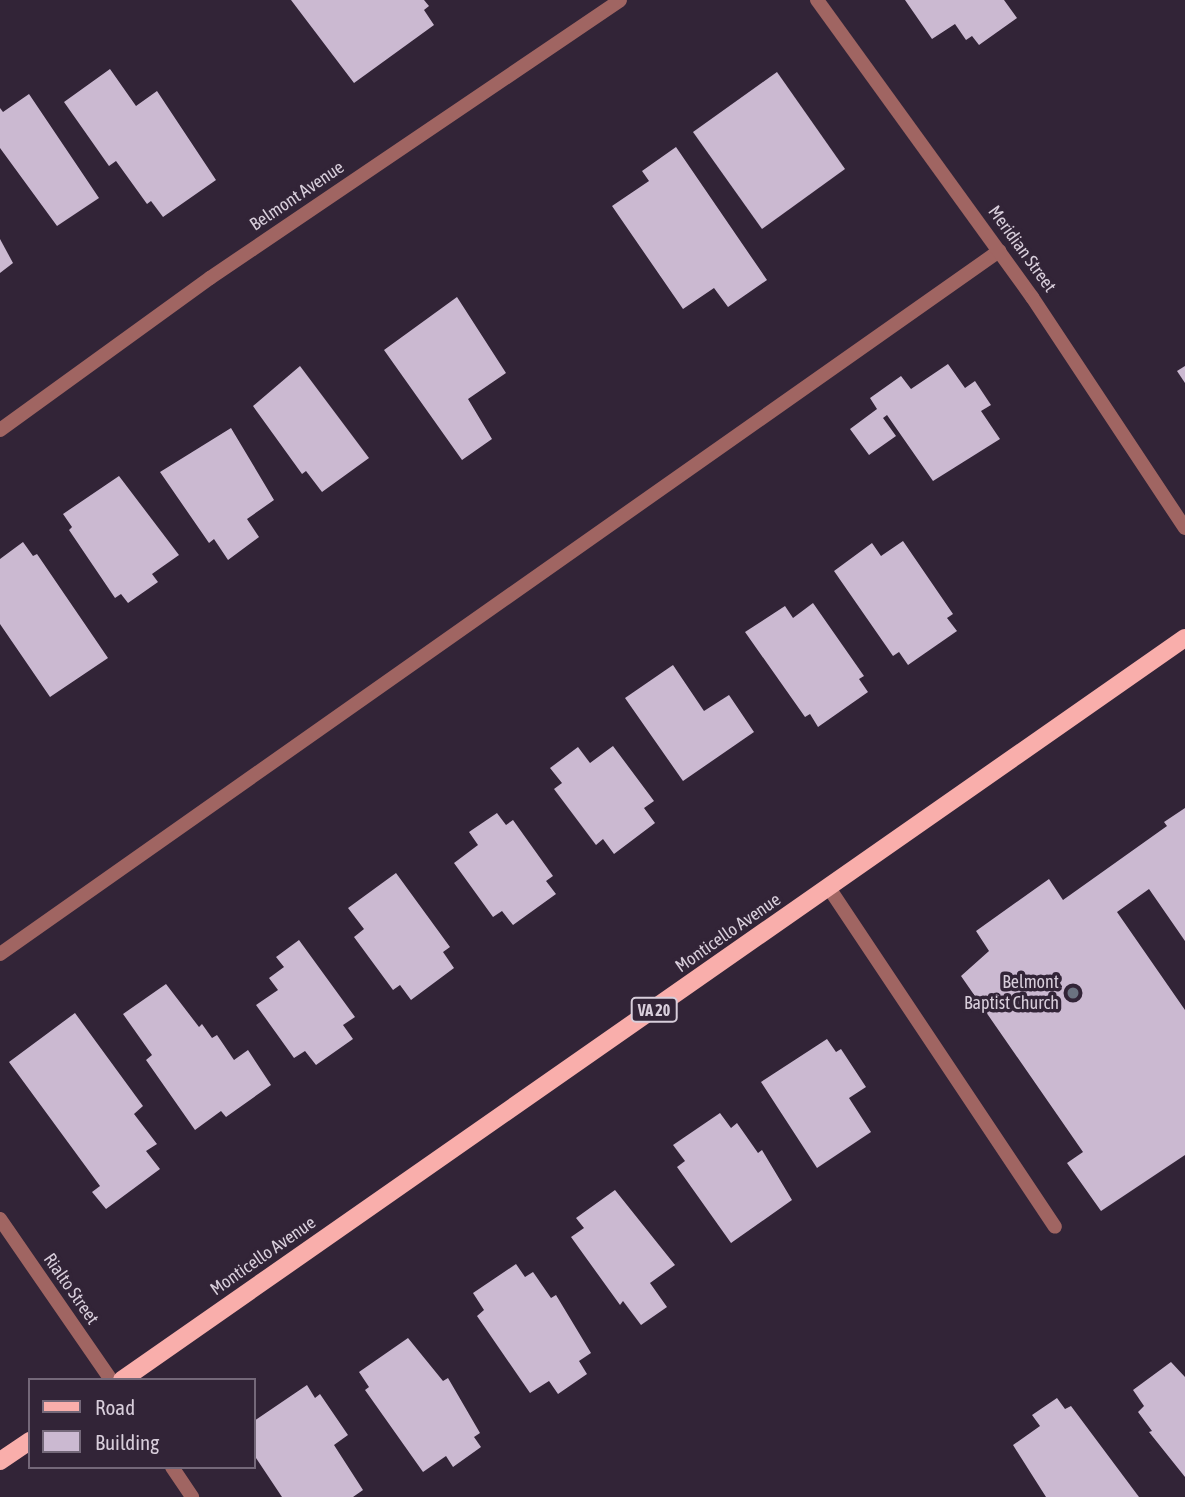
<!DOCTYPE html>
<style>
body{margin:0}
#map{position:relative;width:1185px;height:1497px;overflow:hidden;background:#322437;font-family:"Asap Condensed",sans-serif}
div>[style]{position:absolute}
.building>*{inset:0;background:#cbb9d1}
.service>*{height:14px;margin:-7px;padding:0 7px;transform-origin:7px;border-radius:7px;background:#a06562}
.minor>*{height:14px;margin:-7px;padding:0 7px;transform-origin:7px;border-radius:7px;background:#a06562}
.primary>*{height:18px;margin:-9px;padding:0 9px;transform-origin:9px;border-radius:9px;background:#f9aeab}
.dots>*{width:19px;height:19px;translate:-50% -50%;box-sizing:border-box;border:4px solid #322437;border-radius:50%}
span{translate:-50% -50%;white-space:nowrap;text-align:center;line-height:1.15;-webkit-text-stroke:7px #322437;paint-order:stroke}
.shield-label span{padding:2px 5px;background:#322437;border:2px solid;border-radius:5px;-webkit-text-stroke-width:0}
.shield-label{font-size:16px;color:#d8cedb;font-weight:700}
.street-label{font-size:18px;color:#d8cedb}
.poi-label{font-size:18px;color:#d8cedb}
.right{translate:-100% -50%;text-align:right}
.legend{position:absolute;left:28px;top:1378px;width:228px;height:91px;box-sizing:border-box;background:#322437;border:2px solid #746879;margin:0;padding:9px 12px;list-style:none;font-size:21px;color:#d8cedb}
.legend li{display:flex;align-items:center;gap:14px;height:35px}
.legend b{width:35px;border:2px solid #746879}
</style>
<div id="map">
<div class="building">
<div style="clip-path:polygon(291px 0,424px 0,429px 6px,424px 10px,434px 25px,354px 83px)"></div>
<div style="clip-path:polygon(905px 0,1004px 0,1017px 18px,979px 45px,972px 36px,966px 40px,955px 24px,932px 39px)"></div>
<div style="clip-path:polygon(110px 69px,136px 106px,157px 91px,216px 180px,163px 217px,151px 201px,147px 204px,116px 161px,109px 166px,64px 102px)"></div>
<div style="clip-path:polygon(777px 72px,845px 169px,762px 229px,693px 132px)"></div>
<div style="clip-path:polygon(29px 94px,99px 198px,57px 226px,0 148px,0 108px,3px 112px)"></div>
<div style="clip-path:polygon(676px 147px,767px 280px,728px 307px,714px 288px,683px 309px,612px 206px,649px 181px,642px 171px)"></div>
<div style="clip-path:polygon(0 239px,13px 263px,0 273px)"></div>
<div style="clip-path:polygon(457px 297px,506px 373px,468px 399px,492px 439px,462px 460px,384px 350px)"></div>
<div style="clip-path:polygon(948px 364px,965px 388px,975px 381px,991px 405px,981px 411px,1000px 439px,933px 481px,887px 415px,883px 418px,896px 436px,869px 455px,850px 429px,877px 409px,870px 398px,901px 376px,911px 389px)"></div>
<div style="clip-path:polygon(300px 366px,369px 458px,322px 492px,306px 471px,302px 474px,253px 406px)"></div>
<div style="clip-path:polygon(1185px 366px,1185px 383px,1177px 371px)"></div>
<div style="clip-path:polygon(231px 428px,274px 500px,247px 519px,259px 537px,228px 560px,214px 539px,209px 543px,160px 472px)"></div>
<div style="clip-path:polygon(119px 476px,179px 555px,152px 574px,158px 582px,128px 603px,121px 594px,115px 598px,69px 530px,72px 527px,63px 514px)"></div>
<div style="clip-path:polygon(903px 541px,953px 614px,947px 618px,957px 631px,908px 665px,899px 652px,893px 656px,834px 571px,872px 543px,881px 556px)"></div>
<div style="clip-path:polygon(23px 542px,33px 556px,37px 554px,108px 658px,50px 697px,0 624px,0 559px)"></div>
<div style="clip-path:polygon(813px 603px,864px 676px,859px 679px,868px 692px,818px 727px,810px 714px,805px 717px,745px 632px,785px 606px,793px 618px)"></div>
<div style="clip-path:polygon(673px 665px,704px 711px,729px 695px,754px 732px,683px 781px,625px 698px)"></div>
<div style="clip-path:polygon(613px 746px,654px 801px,644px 808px,655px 823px,614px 854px,603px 839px,596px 845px,554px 789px,562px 783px,550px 768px,578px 747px,590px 763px)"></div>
<div style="clip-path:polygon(1185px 808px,1185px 941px,1149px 889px,1117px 912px,1185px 1010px,1185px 1155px,1101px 1211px,1067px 1163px,1083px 1152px,961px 976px,989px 951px,976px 931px,1049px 879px,1063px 900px,1167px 826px,1164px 822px)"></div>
<div style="clip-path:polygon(497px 813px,506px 825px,513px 820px,553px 876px,546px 881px,556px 894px,513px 925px,502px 911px,493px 917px,454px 863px,478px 845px,469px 832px)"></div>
<div style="clip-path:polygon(396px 873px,450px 947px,443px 952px,454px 968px,411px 1000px,400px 985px,393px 990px,354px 937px,364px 929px,348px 908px)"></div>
<div style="clip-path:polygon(299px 940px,355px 1017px,343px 1025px,353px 1039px,316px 1065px,305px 1051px,294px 1058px,256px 1005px,278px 990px,269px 978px,284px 967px,276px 957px)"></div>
<div style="clip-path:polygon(166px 984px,199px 1027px,202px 1024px,212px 1038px,217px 1035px,234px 1060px,248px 1050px,271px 1085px,226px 1117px,221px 1111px,195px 1130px,146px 1060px,152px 1055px,123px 1014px)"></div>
<div style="clip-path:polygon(75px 1013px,143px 1106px,134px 1114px,157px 1144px,146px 1151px,160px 1169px,106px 1209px,92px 1192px,100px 1186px,9px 1062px)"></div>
<div style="clip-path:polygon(827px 1039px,836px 1052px,841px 1049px,866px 1087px,849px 1098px,871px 1132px,817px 1168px,761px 1082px)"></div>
<div style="clip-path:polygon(720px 1113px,731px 1128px,737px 1123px,758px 1153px,762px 1150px,792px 1200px,731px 1243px,677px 1167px,685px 1161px,673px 1145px)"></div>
<div style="clip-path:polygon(615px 1190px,675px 1265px,650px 1283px,667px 1307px,641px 1325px,623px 1301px,620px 1305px,571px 1237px,584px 1228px,576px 1218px)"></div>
<div style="clip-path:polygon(516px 1264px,525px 1277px,533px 1272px,551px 1298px,556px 1295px,591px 1353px,579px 1361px,587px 1374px,558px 1394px,549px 1381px,530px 1393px,477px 1316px,484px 1310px,473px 1293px)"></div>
<div style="clip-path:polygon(408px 1338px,443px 1381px,448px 1378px,480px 1433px,474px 1437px,481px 1447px,453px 1467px,446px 1456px,423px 1472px,365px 1390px,369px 1387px,359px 1372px)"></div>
<div style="clip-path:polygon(1171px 1362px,1185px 1377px,1185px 1477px,1149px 1432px,1152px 1431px,1138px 1412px,1144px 1406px,1133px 1390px)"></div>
<div style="clip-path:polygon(307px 1385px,315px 1398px,320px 1394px,348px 1435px,334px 1445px,363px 1490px,353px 1497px,282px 1497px,254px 1455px,254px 1421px)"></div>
<div style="clip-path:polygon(1057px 1398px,1065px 1409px,1071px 1406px,1139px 1497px,1046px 1497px,1013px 1445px,1040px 1426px,1032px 1415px)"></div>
</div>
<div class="service">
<div style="left:829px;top:888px;width:407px;rotate:56.3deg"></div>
<div style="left:0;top:954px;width:1222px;rotate:-35.13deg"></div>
</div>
<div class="minor">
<div style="left:817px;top:0;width:367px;rotate:54.1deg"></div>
<div style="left:1032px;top:297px;width:277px;rotate:56.5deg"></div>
<div style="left:0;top:430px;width:259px;rotate:-35.9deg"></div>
<div style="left:210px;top:278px;width:495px;rotate:-34.1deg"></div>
<div style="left:0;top:1219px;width:196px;rotate:55.4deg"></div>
<div style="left:172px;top:1467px;width:36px;rotate:56deg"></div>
</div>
<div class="primary">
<div style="left:122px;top:1380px;width:1296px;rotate:-34.92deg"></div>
<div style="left:0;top:1461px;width:36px;rotate:-34deg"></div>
</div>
<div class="dots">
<div style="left:1073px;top:993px;background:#6b7280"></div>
</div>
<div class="shield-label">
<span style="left:654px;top:1010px">VA 20</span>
</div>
<div class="street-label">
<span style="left:297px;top:196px;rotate:-34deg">Belmont Avenue</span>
<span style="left:1022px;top:249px;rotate:54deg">Meridian Street</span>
<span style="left:728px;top:933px;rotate:-35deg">Monticello Avenue</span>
<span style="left:263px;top:1256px;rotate:-35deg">Monticello Avenue</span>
<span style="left:71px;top:1289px;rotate:55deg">Rialto Street</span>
</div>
<div class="poi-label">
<span class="right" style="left:1059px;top:993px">Belmont<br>Baptist Church</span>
</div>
<ul class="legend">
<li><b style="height:9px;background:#f9aeab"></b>Road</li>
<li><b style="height:19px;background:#cbb9d1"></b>Building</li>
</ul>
</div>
